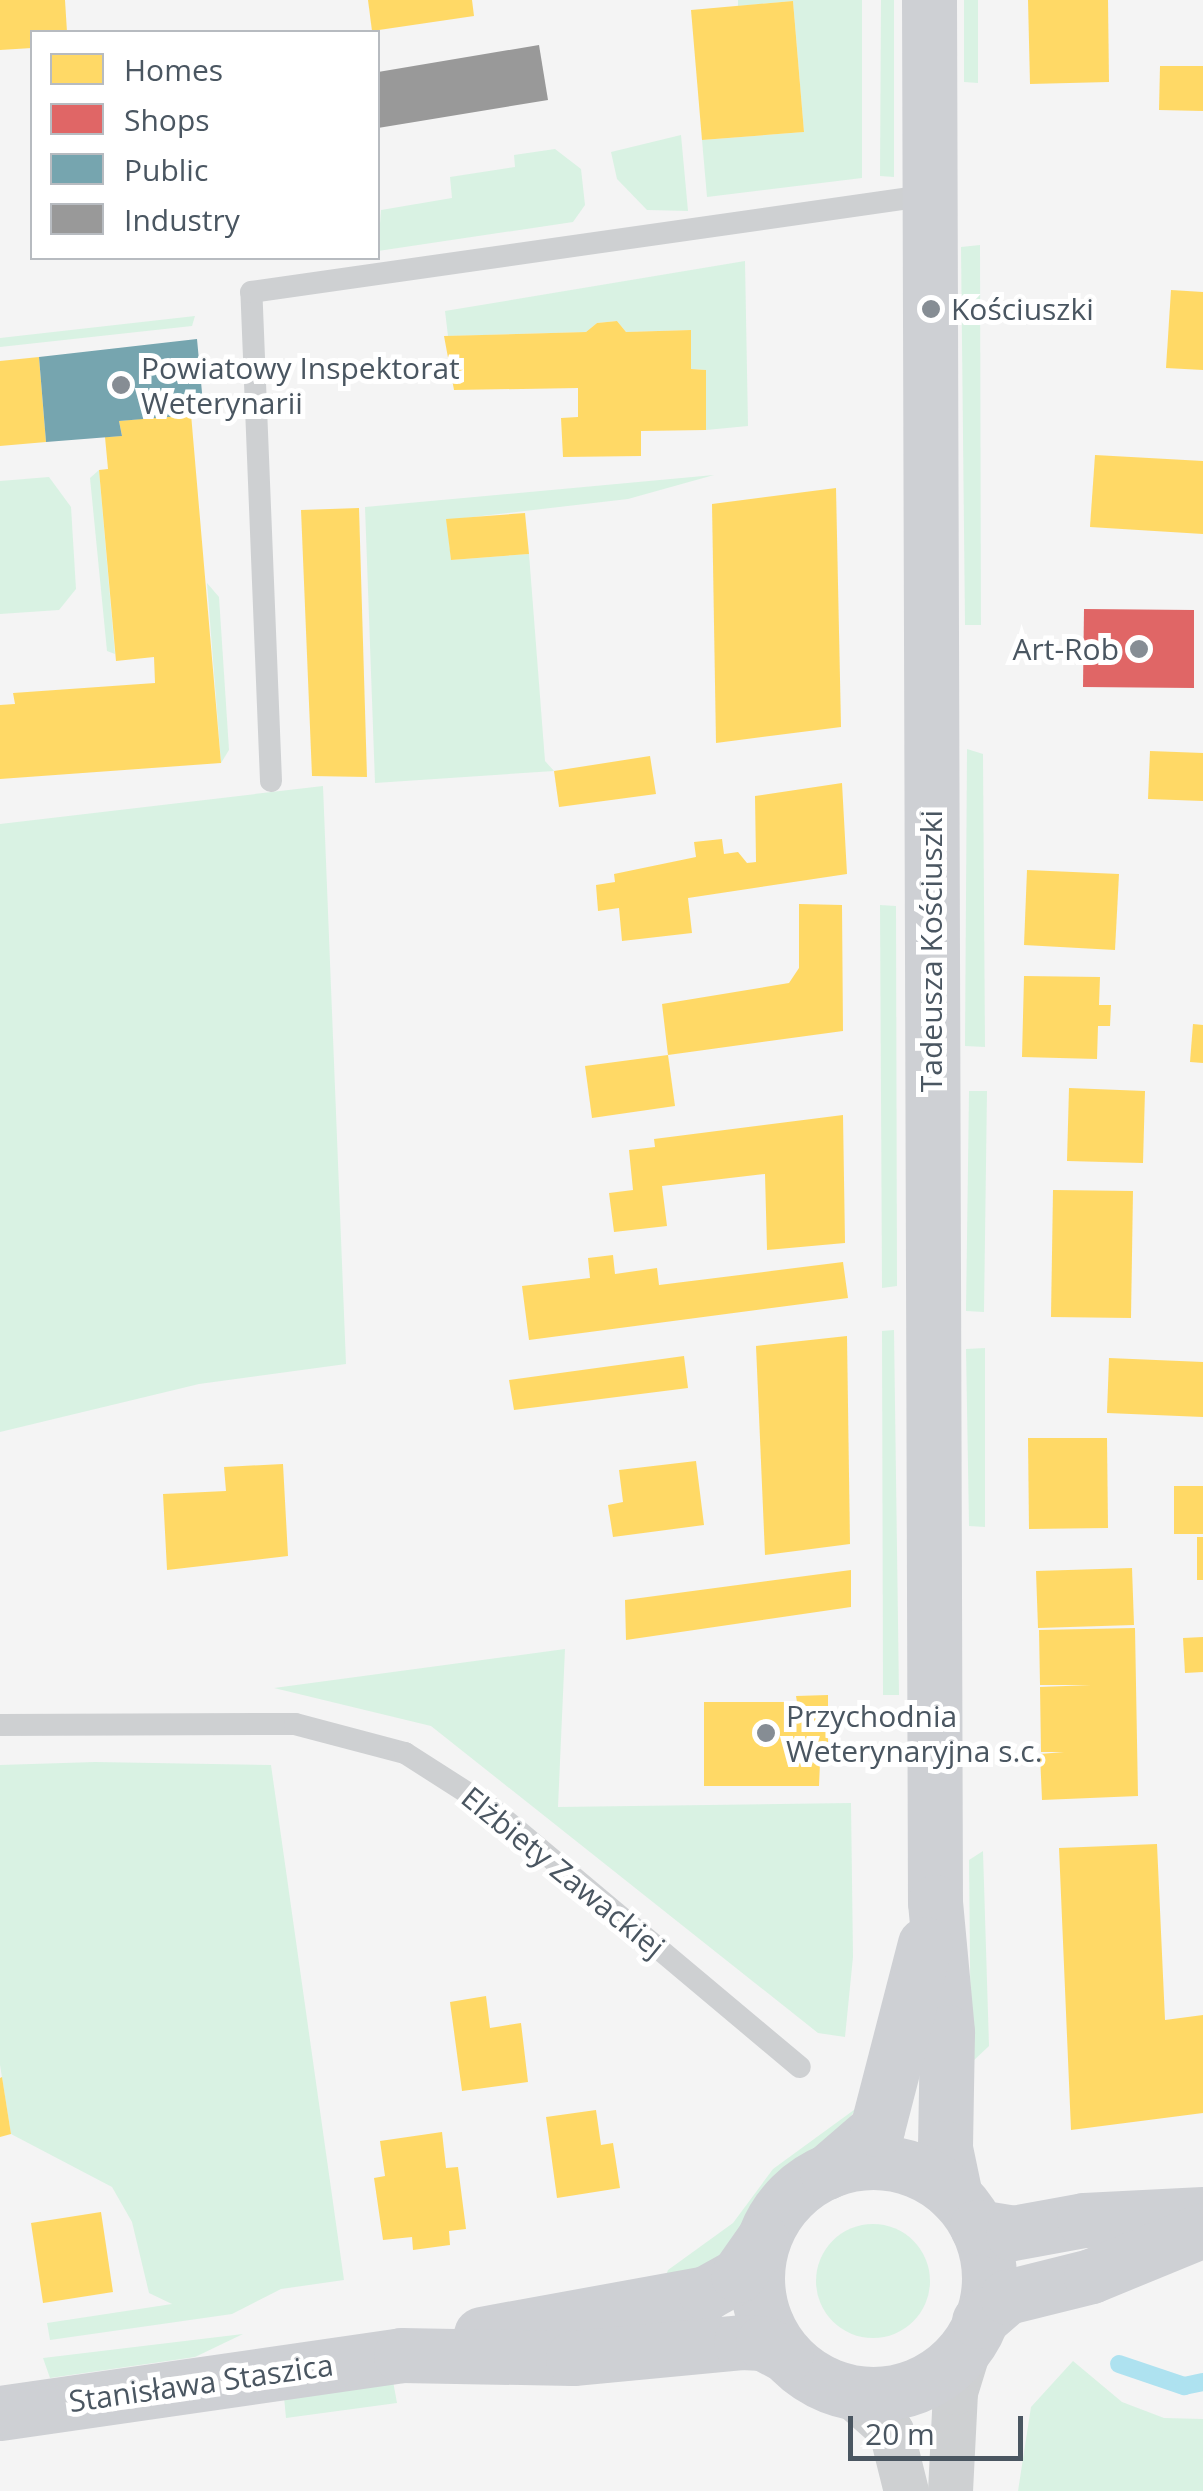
<!DOCTYPE html>
<meta charset="utf-8">
<style>
body{margin:0}
#map{position:relative;width:1203px;height:2491px;overflow:hidden;background:#f4f4f4;font-family:"Open Sans",sans-serif}
div>[style]{position:absolute}
.green>*{inset:0;background:#d9f2e3}
.round{border-radius:50%}
.homes>*{inset:0;background:#ffd966}
.shops>*{inset:0;background:#e06666}
.public>*{inset:0;background:#76a5af}
.industry>*{inset:0;background:#999}
.stream>*{height:18px;margin:-9px;padding:0 9px;transform-origin:9px;border-radius:9px;background:#aee2f0}
.lane>*{height:22px;margin:-11px;padding:0 11px;transform-origin:11px;border-radius:11px;background:#ced0d2}
.street>*{height:45px;margin:-22.5px;padding:0 22.5px;transform-origin:22.5px;border-radius:22.5px;background:#ced0d2}
.secondary>*{height:55px;margin:-27.5px;padding:0 27.5px;transform-origin:27.5px;border-radius:27.5px;background:#ced0d4}
.secondary>.ring{margin:-27.5px;padding:0;box-sizing:content-box;background:none;border:55px solid #ced0d4;border-radius:50%}
.dots>*{width:28px;height:28px;translate:-50% -50%;box-sizing:border-box;border:5px solid #fff;border-radius:50%}
span{translate:-50% -50%;white-space:nowrap;text-align:center;line-height:1.15;-webkit-text-stroke:10px #fff;paint-order:stroke}
.poi-label{font-size:30px;color:#4a5661}
.left{translate:0 -50%;text-align:left}
.right{translate:-100% -50%;text-align:right}
.street-label{font-size:30px;color:#4a5661}
.legend{position:absolute;left:30px;top:30px;width:350px;height:230px;box-sizing:border-box;background:#fff;border:2px solid #b7bbc0;margin:0;padding:12px 18px;list-style:none;font-size:30px;color:#4a5661}
.legend li{display:flex;align-items:center;gap:20px;height:50px}
.legend b{width:50px;border:2px solid #b7bbc0}
.scale{position:absolute;left:848px;top:2416px;width:175px;height:45px;box-sizing:border-box;border:5px solid #4a5661;border-top:0;padding-left:12px;font-size:30px;line-height:35px;white-space:nowrap;color:#4a5661;-webkit-text-stroke:8px #fff;paint-order:stroke}
</style>
<div id="map">
<div class="green">
<div style="clip-path:polygon(738px 0,862px 0,862px 178px,707px 197px,702px 140px,804px 132px,793px 1px,738px 6px)"></div>
<div style="clip-path:polygon(881px 0,894px 0,894px 177px,880px 176px)"></div>
<div style="clip-path:polygon(964px 0,978px 0,978px 83px,964px 82px)"></div>
<div style="clip-path:polygon(681px 135px,688px 211px,647px 210px,617px 179px,611px 152px)"></div>
<div style="clip-path:polygon(555px 149px,581px 169px,585px 205px,573px 222px,378px 251px,381px 210px,452px 198px,450px 177px,515px 167px,514px 155px)"></div>
<div style="clip-path:polygon(980px 245px,981px 625px,965px 625px,961px 247px)"></div>
<div style="clip-path:polygon(745px 261px,748px 426px,706px 430px,706px 370px,691px 369px,690px 330px,626px 332px,617px 321px,597px 323px,586px 332px,448px 336px,445px 311px)"></div>
<div style="clip-path:polygon(195px 316px,192px 326px,0 347px,0 338px)"></div>
<div style="clip-path:polygon(99px 470px,115px 654px,107px 651px,90px 478px)"></div>
<div style="clip-path:polygon(714px 475px,628px 499px,447px 520px,451px 560px,529px 554px,545px 761px,554px 771px,375px 783px,365px 507px)"></div>
<div style="clip-path:polygon(49px 477px,71px 507px,76px 589px,59px 610px,0 614px,0 481px)"></div>
<div style="clip-path:polygon(207px 583px,219px 597px,229px 750px,221px 763px)"></div>
<div style="clip-path:polygon(967px 749px,983px 754px,985px 1047px,965px 1046px)"></div>
<div style="clip-path:polygon(323px 786px,346px 1364px,199px 1384px,0 1432px,0 824px)"></div>
<div style="clip-path:polygon(880px 905px,896px 906px,897px 1286px,882px 1288px)"></div>
<div style="clip-path:polygon(969px 1091px,987px 1091px,984px 1312px,966px 1311px)"></div>
<div style="clip-path:polygon(894px 1330px,899px 1695px,883px 1695px,882px 1331px)"></div>
<div style="clip-path:polygon(985px 1348px,985px 1527px,969px 1526px,966px 1349px)"></div>
<div style="clip-path:polygon(565px 1649px,558px 1807px,851px 1803px,853px 1957px,845px 2037px,818px 2033px,431px 1726px,274px 1688px)"></div>
<div style="clip-path:polygon(95px 1762px,271px 1765px,344px 2280px,281px 2289px,232px 2314px,50px 2340px,47px 2323px,172px 2304px,149px 2293px,132px 2222px,112px 2187px,11px 2134px,0 2065px,0 1765px)"></div>
<div style="clip-path:polygon(983px 1851px,989px 2046px,971px 2063px,969px 1860px)"></div>
<div style="clip-path:polygon(858px 2107px,817px 2159px,775px 2189px,724px 2256px,664px 2282px,668px 2270px,733px 2223px,773px 2169px)"></div>
<div class="round" style="left:816px;top:2224px;width:114px;height:114px"></div>
<div style="clip-path:polygon(243px 2334px,195px 2357px,50px 2378px,43px 2358px)"></div>
<div style="clip-path:polygon(1073px 2361px,1122px 2402px,1164px 2418px,1203px 2419px,1203px 2491px,1018px 2491px,1031px 2407px)"></div>
<div style="clip-path:polygon(393px 2381px,397px 2403px,286px 2418px,284px 2397px)"></div>
</div>
<div class="homes">
<div style="clip-path:polygon(0 0,65px 0,67px 32px,32px 32px,32px 48px,0 50px)"></div>
<div style="clip-path:polygon(368px 0,472px 0,474px 16px,372px 31px)"></div>
<div style="clip-path:polygon(1028px 0,1108px 0,1109px 82px,1030px 84px)"></div>
<div style="clip-path:polygon(793px 1px,804px 132px,702px 140px,691px 10px)"></div>
<div style="clip-path:polygon(1160px 66px,1203px 66px,1203px 111px,1159px 110px)"></div>
<div style="clip-path:polygon(1171px 290px,1203px 292px,1203px 370px,1166px 368px)"></div>
<div style="clip-path:polygon(617px 321px,626px 332px,691px 330px,691px 369px,706px 370px,706px 430px,641px 431px,641px 456px,563px 457px,561px 418px,578px 417px,578px 388px,454px 390px,444px 336px,586px 332px,597px 323px)"></div>
<div style="clip-path:polygon(39px 357px,46px 442px,0 446px,0 361px)"></div>
<div style="clip-path:polygon(191px 414px,221px 763px,0 779px,0 705px,15px 704px,13px 693px,155px 683px,154px 657px,116px 661px,99px 470px,108px 469px,105px 437px,122px 436px,119px 421px)"></div>
<div style="clip-path:polygon(1095px 455px,1203px 461px,1203px 534px,1090px 527px)"></div>
<div style="clip-path:polygon(836px 488px,841px 727px,716px 743px,712px 504px)"></div>
<div style="clip-path:polygon(359px 508px,367px 777px,312px 776px,301px 510px)"></div>
<div style="clip-path:polygon(525px 513px,529px 554px,451px 560px,446px 519px)"></div>
<div style="clip-path:polygon(1150px 751px,1203px 753px,1203px 801px,1148px 799px)"></div>
<div style="clip-path:polygon(650px 756px,656px 794px,559px 807px,554px 771px)"></div>
<div style="clip-path:polygon(842px 783px,847px 874px,688px 898px,692px 933px,622px 941px,619px 908px,598px 911px,596px 885px,615px 882px,614px 874px,696px 857px,694px 842px,722px 839px,724px 854px,738px 852px,747px 863px,756px 862px,755px 796px)"></div>
<div style="clip-path:polygon(1027px 870px,1119px 874px,1115px 950px,1024px 945px)"></div>
<div style="clip-path:polygon(799px 904px,842px 905px,843px 1031px,668px 1055px,662px 1004px,789px 983px,799px 968px)"></div>
<div style="clip-path:polygon(1024px 976px,1100px 977px,1099px 1005px,1111px 1005px,1110px 1026px,1098px 1026px,1097px 1059px,1022px 1057px)"></div>
<div style="clip-path:polygon(1193px 1024px,1203px 1025px,1203px 1063px,1190px 1062px)"></div>
<div style="clip-path:polygon(668px 1055px,675px 1106px,592px 1118px,585px 1066px)"></div>
<div style="clip-path:polygon(1069px 1088px,1145px 1091px,1143px 1163px,1067px 1161px)"></div>
<div style="clip-path:polygon(843px 1115px,845px 1243px,767px 1250px,765px 1174px,662px 1186px,667px 1226px,614px 1232px,609px 1193px,633px 1190px,629px 1150px,655px 1147px,654px 1139px)"></div>
<div style="clip-path:polygon(1053px 1190px,1133px 1191px,1131px 1318px,1051px 1317px)"></div>
<div style="clip-path:polygon(613px 1255px,615px 1274px,657px 1268px,659px 1285px,843px 1262px,848px 1298px,529px 1340px,522px 1286px,590px 1278px,588px 1258px)"></div>
<div style="clip-path:polygon(847px 1336px,850px 1544px,765px 1555px,756px 1346px)"></div>
<div style="clip-path:polygon(684px 1356px,688px 1388px,514px 1410px,509px 1380px)"></div>
<div style="clip-path:polygon(1109px 1358px,1203px 1362px,1203px 1417px,1107px 1413px)"></div>
<div style="clip-path:polygon(1028px 1438px,1107px 1438px,1108px 1528px,1029px 1529px)"></div>
<div style="clip-path:polygon(696px 1461px,704px 1525px,613px 1537px,608px 1505px,623px 1502px,619px 1470px)"></div>
<div style="clip-path:polygon(283px 1464px,288px 1556px,167px 1570px,163px 1494px,226px 1491px,224px 1467px)"></div>
<div style="clip-path:polygon(1174px 1486px,1203px 1486px,1203px 1534px,1174px 1534px)"></div>
<div style="clip-path:polygon(1197px 1537px,1203px 1537px,1203px 1580px,1197px 1580px)"></div>
<div style="clip-path:polygon(1132px 1568px,1134px 1625px,1038px 1628px,1036px 1571px)"></div>
<div style="clip-path:polygon(851px 1570px,851px 1607px,626px 1640px,625px 1600px)"></div>
<div style="clip-path:polygon(1135px 1628px,1138px 1796px,1042px 1800px,1040px 1754px,1064px 1752px,1041px 1752px,1040px 1687px,1091px 1685px,1040px 1685px,1039px 1630px)"></div>
<div style="clip-path:polygon(1203px 1637px,1203px 1672px,1185px 1673px,1183px 1638px)"></div>
<div style="clip-path:polygon(828px 1695px,828px 1763px,820px 1763px,819px 1786px,704px 1786px,704px 1702px,797px 1702px,796px 1696px)"></div>
<div style="clip-path:polygon(1157px 1844px,1165px 2020px,1203px 2015px,1203px 2113px,1071px 2130px,1059px 1848px)"></div>
<div style="clip-path:polygon(486px 1996px,490px 2028px,521px 2023px,528px 2082px,462px 2091px,450px 2002px)"></div>
<div style="clip-path:polygon(2px 2077px,11px 2134px,0 2137px,0 2078px)"></div>
<div style="clip-path:polygon(596px 2110px,601px 2145px,613px 2143px,620px 2188px,557px 2198px,546px 2117px)"></div>
<div style="clip-path:polygon(442px 2132px,446px 2168px,458px 2167px,466px 2229px,449px 2231px,450px 2245px,413px 2250px,412px 2237px,383px 2240px,374px 2178px,385px 2176px,380px 2141px)"></div>
<div style="clip-path:polygon(101px 2212px,113px 2292px,43px 2303px,31px 2223px)"></div>
</div>
<div class="shops">
<div style="clip-path:polygon(1084px 609px,1194px 610px,1194px 688px,1083px 687px)"></div>
</div>
<div class="public">
<div style="clip-path:polygon(197px 339px,204px 414px,119px 421px,122px 436px,46px 442px,39px 357px)"></div>
</div>
<div class="industry">
<div style="clip-path:polygon(539px 45px,548px 100px,378px 128px,378px 72px)"></div>
</div>
<div class="stream">
<div style="left:1119px;top:2364px;width:69px;rotate:18.7deg"></div>
<div style="left:1184px;top:2386px;width:19px;rotate:-12deg"></div>
</div>
<div class="lane">
<div style="left:271px;top:781px;width:489px;rotate:-92.3deg"></div>
<div style="left:251px;top:292px;width:687px;rotate:-8.12deg"></div>
<div style="left:0;top:1725px;width:295px;rotate:-0.2deg"></div>
<div style="left:295px;top:1724px;width:114px;rotate:14.8deg"></div>
<div style="left:405px;top:1753px;width:102px;rotate:32.6deg"></div>
<div style="left:491px;top:1808px;width:403px;rotate:40deg"></div>
</div>
<div class="street">
<div style="left:845px;top:2390px;width:62px;rotate:41.7deg"></div>
<div style="left:891px;top:2431px;width:62px;rotate:76deg"></div>
<div style="left:950px;top:2491px;width:99px;rotate:-87.1deg"></div>
<div style="left:955px;top:2392px;width:54px;rotate:-72.9deg"></div>
</div>
<div class="secondary">
<div style="left:929px;top:0;width:1902px;rotate:89.82deg"></div>
<div style="left:935px;top:1902px;width:131px;rotate:84.7deg"></div>
<div style="left:947px;top:2032px;width:116px;rotate:91deg"></div>
<div style="left:945px;top:2148px;width:49px;rotate:78.2deg"></div>
<div class="ring" style="left:757px;top:2162px;width:177px;height:177px"></div>
<div style="left:827px;top:2172px;width:66px;rotate:-40.7deg"></div>
<div style="left:877px;top:2129px;width:191px;rotate:-75.5deg"></div>
<div style="left:977px;top:2227px;width:36px;rotate:9deg"></div>
<div style="left:1013px;top:2233px;width:72px;rotate:-10.4deg"></div>
<div style="left:1084px;top:2220px;width:119px;rotate:-2.9deg"></div>
<div style="left:979px;top:2321px;width:37px;rotate:-41deg"></div>
<div style="left:1007px;top:2297px;width:87px;rotate:-14deg"></div>
<div style="left:1091px;top:2276px;width:121px;rotate:-22.3deg"></div>
<div style="left:481px;top:2334px;width:229px;rotate:-10.3deg"></div>
<div style="left:706px;top:2293px;width:37px;rotate:-29deg"></div>
<div style="left:738px;top:2275px;width:42px;rotate:-54.8deg"></div>
<div style="left:0;top:2413px;width:405px;rotate:-8.2deg"></div>
<div style="left:401px;top:2355px;width:172px;rotate:1deg"></div>
<div style="left:573px;top:2358px;width:169px;rotate:-5.4deg"></div>
<div style="left:741px;top:2342px;width:22px;rotate:3deg"></div>
<div style="left:763px;top:2343px;width:26px;rotate:28deg"></div>
</div>
<div class="dots">
<div style="left:931px;top:309px;background:#868d94"></div>
<div style="left:121px;top:385px;background:#868d94"></div>
<div style="left:1139px;top:649px;background:#868d94"></div>
<div style="left:766px;top:1733px;background:#868d94"></div>
</div>
<div class="poi-label">
<span class="left" style="left:951px;top:309px">Kościuszki</span>
<span class="left" style="left:141px;top:385px">Powiatowy Inspektorat<br>Weterynarii</span>
<span class="right" style="left:1119px;top:649px">Art-Rob</span>
<span class="left" style="left:786px;top:1733px">Przychodnia<br>Weterynaryjna s.c.</span>
</div>
<div class="street-label">
<span style="left:931px;top:951px;rotate:-90deg">Tadeusza Kościuszki</span>
<span style="left:563px;top:1872px;rotate:39deg">Elżbiety Zawackiej</span>
<span style="left:201px;top:2383px;rotate:-8deg">Stanisława Staszica</span>
</div>
<ul class="legend">
<li><b style="height:28px;background:#ffd966"></b>Homes</li>
<li><b style="height:28px;background:#e06666"></b>Shops</li>
<li><b style="height:28px;background:#76a5af"></b>Public</li>
<li><b style="height:28px;background:#999"></b>Industry</li>
</ul>
<div class="scale">20 m</div>
</div>
